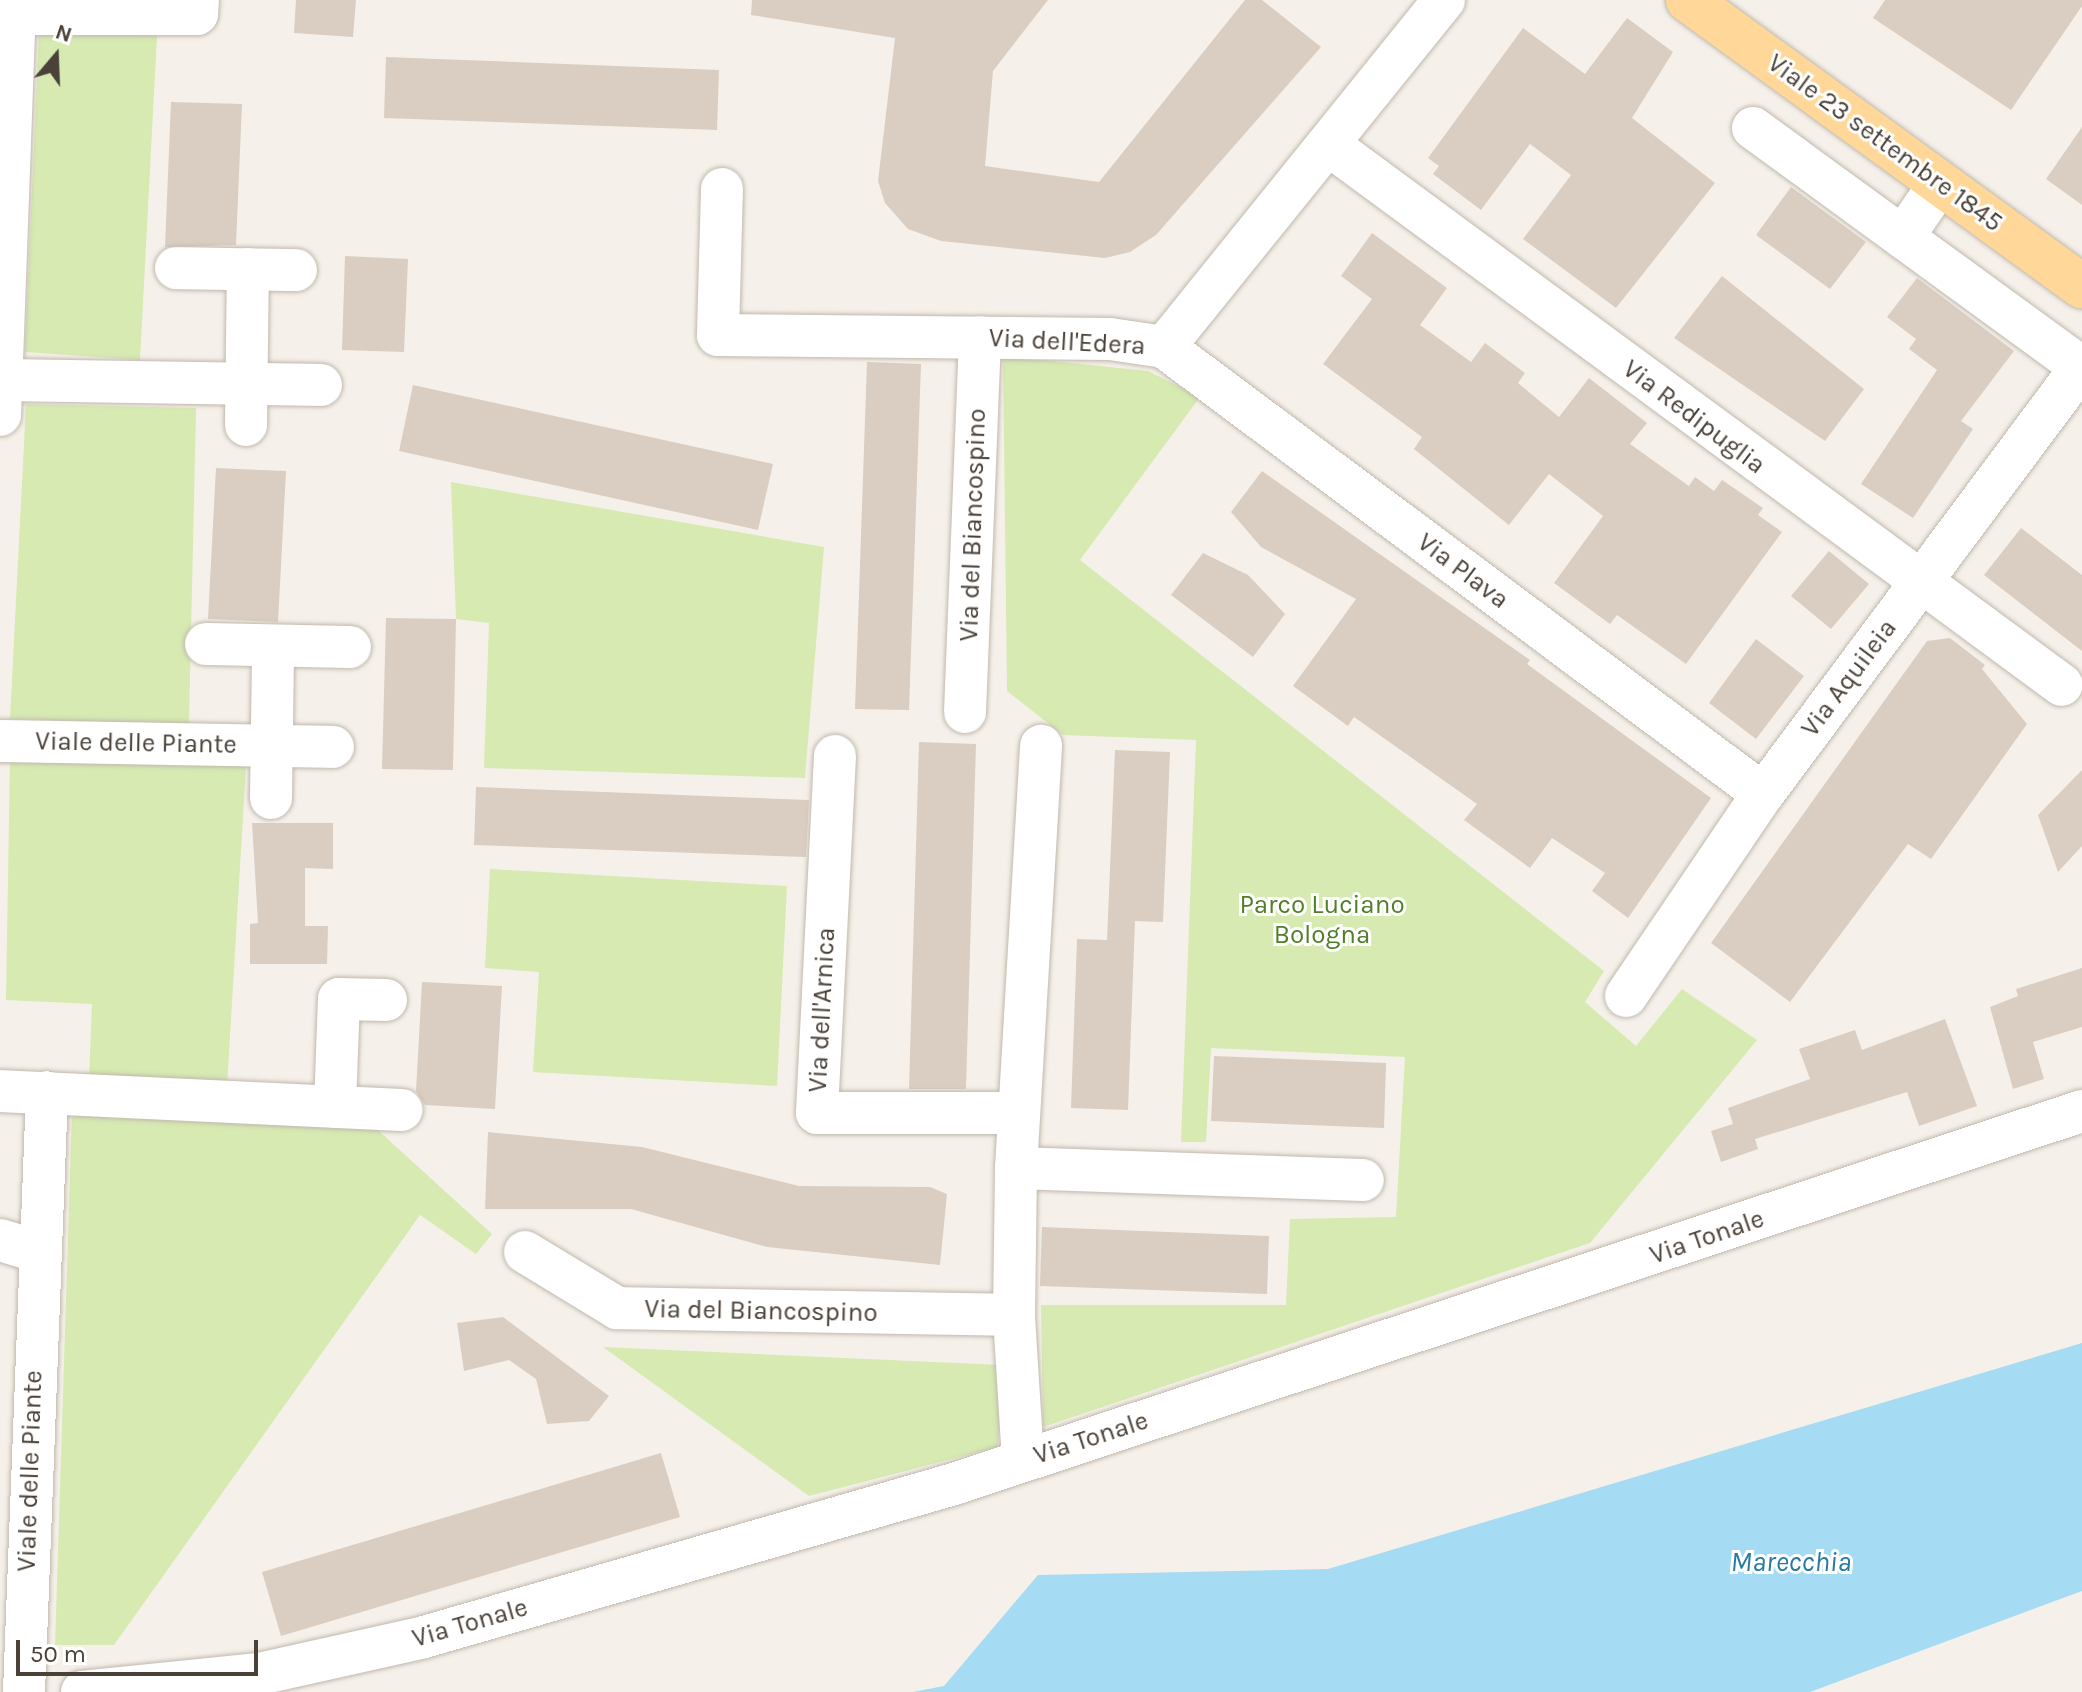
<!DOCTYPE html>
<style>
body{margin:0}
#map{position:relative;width:2082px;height:1692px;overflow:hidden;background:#f5f1ea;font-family:Karla,sans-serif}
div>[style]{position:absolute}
.green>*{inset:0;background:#d6eab2}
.water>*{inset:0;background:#a5dbf3}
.building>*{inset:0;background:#dacec2}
.roads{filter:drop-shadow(0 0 2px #c1b8ac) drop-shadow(0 0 2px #c1b8ac)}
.minor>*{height:42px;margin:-21px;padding:0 21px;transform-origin:21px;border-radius:21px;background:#fff}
.major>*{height:44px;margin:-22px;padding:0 22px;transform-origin:22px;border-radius:22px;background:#ffd899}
span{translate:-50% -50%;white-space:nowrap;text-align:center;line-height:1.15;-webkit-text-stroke:6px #fff;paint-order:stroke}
.street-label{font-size:26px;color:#4a4138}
.park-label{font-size:26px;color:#517e28}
.water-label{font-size:28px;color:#287aa1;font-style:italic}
.north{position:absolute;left:16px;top:16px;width:80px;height:80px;-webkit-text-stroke:6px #fff;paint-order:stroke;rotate:19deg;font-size:22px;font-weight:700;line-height:32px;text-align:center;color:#4a4138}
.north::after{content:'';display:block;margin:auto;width:28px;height:36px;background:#4a4138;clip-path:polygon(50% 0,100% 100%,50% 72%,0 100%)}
.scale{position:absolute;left:16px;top:1640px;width:242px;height:36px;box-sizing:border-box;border:4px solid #4a4138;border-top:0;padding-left:10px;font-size:24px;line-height:28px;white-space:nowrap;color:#4a4138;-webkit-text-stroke:6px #fff;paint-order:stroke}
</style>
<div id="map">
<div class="green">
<div style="clip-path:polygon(39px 31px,157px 36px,140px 360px,25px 352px)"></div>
<div style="clip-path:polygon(1003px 356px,1148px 371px,1200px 397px,1080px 560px,1604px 971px,1585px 1002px,1636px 1046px,1682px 989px,1757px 1040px,1590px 1243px,1043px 1427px,1041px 1305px,1286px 1305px,1290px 1219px,1396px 1217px,1405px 1057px,1211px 1048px,1206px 1142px,1181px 1142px,1196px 740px,1063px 735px,1007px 691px)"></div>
<div style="clip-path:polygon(26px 404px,196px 408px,189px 724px,10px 719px)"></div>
<div style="clip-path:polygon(451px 482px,824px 547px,805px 778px,484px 768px,489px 623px,456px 619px)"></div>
<div style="clip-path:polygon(10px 757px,246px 766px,227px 1087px,89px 1081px,92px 1004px,6px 1000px)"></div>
<div style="clip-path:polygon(490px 869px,787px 886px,777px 1086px,533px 1072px,539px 972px,485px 968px)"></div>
<div style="clip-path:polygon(72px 1112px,370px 1123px,492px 1234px,476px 1254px,420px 1215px,114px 1645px,55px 1645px)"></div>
<div style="clip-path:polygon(603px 1347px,1001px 1365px,998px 1447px,809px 1496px)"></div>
</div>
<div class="water">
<div style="clip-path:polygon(2082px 1343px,2082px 1591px,1810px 1692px,913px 1692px,944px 1686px,1038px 1575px,1328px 1569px)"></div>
</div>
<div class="building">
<div style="clip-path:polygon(296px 0,356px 0,353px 37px,294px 33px)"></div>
<div style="clip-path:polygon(752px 0,1048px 0,993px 71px,985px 166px,1099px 182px,1245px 0,1262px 0,1321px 47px,1156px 235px,1130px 252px,1105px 258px,941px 241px,908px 229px,885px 203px,878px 181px,895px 38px,751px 15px)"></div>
<div style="clip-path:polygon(1885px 0,2082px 0,2082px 6px,2011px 110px,1873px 18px)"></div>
<div style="clip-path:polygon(1627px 18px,1673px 52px,1632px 118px,1715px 183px,1616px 308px,1523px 239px,1571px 175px,1530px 144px,1481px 210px,1433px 174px,1439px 166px,1428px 158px,1523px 28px,1585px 74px)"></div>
<div style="clip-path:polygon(386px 57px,719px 70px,717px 130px,384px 118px)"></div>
<div style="clip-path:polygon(171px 102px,242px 104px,236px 245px,165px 247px)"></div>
<div style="clip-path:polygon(2082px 127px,2082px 205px,2046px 179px)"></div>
<div style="clip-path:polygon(1791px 187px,1866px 242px,1830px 289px,1756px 235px)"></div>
<div style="clip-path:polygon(1372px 233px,1447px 288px,1420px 325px,1471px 362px,1485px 343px,1525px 373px,1518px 383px,1559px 417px,1589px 378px,1647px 423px,1630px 444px,1689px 486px,1695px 477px,1714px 491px,1722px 480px,1763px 508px,1758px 515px,1782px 532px,1686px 664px,1617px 615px,1610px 624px,1554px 583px,1603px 516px,1549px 474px,1509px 525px,1414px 449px,1422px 437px,1323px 364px,1372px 299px,1341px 276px)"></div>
<div style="clip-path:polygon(345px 256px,408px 259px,404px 352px,342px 350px)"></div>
<div style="clip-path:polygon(1722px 276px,1864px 389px,1825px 441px,1674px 338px)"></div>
<div style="clip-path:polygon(1917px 278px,2014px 351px,1961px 421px,1973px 429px,1913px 518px,1861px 484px,1937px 370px,1909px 349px,1916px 339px,1887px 317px)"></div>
<div style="clip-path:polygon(867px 362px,921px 364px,909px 710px,855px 709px)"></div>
<div style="clip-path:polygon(413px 385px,773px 464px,758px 530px,399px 451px)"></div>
<div style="clip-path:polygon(216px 468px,286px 471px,278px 622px,208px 619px)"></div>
<div style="clip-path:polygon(1262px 471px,1530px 660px,1527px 664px,1711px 798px,1628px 918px,1592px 891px,1605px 873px,1552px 838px,1530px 868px,1464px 820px,1477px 804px,1354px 717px,1348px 726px,1293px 686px,1356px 599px,1261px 547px,1231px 512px)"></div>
<div style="clip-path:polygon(2021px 528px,2082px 575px,2082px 651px,1984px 575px)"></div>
<div style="clip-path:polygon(1829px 551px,1869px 584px,1831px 629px,1791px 596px)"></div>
<div style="clip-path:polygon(1203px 553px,1248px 575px,1285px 614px,1253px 657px,1171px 595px)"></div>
<div style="clip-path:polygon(386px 618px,456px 619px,453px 770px,382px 769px)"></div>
<div style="clip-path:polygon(1950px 638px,1985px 665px,1982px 669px,2027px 724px,1931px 859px,1908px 844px,1790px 1002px,1711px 943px,1927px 641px)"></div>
<div style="clip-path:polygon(1756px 639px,1804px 676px,1756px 739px,1709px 703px)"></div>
<div style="clip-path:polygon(919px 742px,976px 744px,966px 1089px,909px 1089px)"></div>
<div style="clip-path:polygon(1115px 750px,1170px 752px,1163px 922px,1135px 921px,1128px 1110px,1071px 1108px,1077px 939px,1107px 940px)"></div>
<div style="clip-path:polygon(2082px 770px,2082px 846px,2058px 872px,2038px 815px)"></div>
<div style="clip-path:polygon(476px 787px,809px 800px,806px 857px,474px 845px)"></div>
<div style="clip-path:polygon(252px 823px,333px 823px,333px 869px,305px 868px,305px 926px,328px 926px,327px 964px,250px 964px,250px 924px,258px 923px)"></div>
<div style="clip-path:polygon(2082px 968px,2082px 1027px,2033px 1042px,2044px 1079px,2013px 1089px,1990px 1007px,2018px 996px,2016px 989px)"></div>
<div style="clip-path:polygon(422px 982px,502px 986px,495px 1109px,425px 1105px,416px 1091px)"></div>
<div style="clip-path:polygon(1945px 1019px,1977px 1106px,1919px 1126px,1907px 1092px,1755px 1139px,1758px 1149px,1721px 1162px,1711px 1131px,1733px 1124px,1728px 1108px,1810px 1079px,1799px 1049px,1855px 1030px,1862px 1050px)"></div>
<div style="clip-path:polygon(1214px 1056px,1386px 1063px,1384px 1128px,1211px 1121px)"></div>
<div style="clip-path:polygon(488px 1132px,642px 1147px,799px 1186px,930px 1187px,947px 1194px,940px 1265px,767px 1247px,631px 1209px,485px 1209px)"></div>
<div style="clip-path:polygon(1042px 1227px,1269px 1236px,1267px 1294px,1040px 1286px)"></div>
<div style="clip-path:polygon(503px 1317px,609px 1396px,589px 1421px,547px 1424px,536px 1379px,509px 1360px,464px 1371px,457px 1323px)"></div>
<div style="clip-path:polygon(661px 1453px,680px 1517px,281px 1636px,262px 1572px)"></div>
</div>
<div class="roads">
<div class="minor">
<div style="left:14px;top:14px;width:183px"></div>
<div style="left:197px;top:14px;width:14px;rotate:-86deg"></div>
<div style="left:1753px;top:128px;width:406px;rotate:36.1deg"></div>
<div style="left:1329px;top:145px;width:910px;rotate:36.38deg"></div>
<div style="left:722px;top:189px;width:146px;rotate:91.6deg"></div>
<div style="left:718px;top:335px;width:392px;rotate:0.6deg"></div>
<div style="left:1110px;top:339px;width:55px;rotate:8.4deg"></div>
<div style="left:1164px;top:347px;width:747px;rotate:36.73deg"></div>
<div style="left:1903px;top:237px;width:65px;rotate:-55.6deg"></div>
<div style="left:176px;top:268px;width:120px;rotate:1deg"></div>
<div style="left:1164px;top:347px;width:446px;rotate:-51.1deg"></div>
<div style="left:2px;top:380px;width:319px;rotate:0.9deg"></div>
<div style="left:0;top:415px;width:415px;rotate:-87.9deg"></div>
<div style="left:246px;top:425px;width:156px;rotate:-89.3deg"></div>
<div style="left:206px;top:644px;width:144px;rotate:1.2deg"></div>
<div style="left:965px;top:712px;width:375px;rotate:-87.7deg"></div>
<div style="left:0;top:741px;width:333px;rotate:1deg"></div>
<div style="left:835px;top:756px;width:357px;rotate:92.9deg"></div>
<div style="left:817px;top:1113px;width:201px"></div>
<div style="left:271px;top:798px;width:152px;rotate:-89.2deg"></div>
<div style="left:1626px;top:996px;width:244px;rotate:-55.9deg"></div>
<div style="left:1763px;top:794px;width:534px;rotate:-53.3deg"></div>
<div style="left:0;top:1091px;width:402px;rotate:2.7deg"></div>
<div style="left:335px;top:1107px;width:108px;rotate:-87.9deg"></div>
<div style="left:339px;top:999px;width:47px;rotate:1.2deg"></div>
<div style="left:1016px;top:1168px;width:347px;rotate:2deg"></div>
<div style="left:0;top:1240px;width:39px;rotate:17deg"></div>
<div style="left:525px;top:1252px;width:108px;rotate:31.3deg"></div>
<div style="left:617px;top:1308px;width:397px;rotate:1deg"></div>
<div style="left:1023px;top:1460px;width:145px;rotate:-93.6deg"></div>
<div style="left:1014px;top:1315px;width:147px;rotate:-89.2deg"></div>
<div style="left:1016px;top:1168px;width:423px;rotate:-86.6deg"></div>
<div style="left:24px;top:1692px;width:600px;rotate:-87.8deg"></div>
<div style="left:82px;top:1692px;width:178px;rotate:-5.8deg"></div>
<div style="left:259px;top:1674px;width:169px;rotate:-12.6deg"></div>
<div style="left:424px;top:1637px;width:552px;rotate:-16.1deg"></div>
<div style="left:954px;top:1484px;width:1188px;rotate:-18.3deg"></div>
</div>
<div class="major">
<div style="left:1688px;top:0;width:487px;rotate:36deg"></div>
</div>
</div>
<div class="street-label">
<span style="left:1885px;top:143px;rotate:36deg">Viale 23 settembre 1845</span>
<span style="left:1067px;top:342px;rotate:3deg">Via dell'Edera</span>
<span style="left:1694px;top:417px;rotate:37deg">Via Redipuglia</span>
<span style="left:973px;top:525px;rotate:-88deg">Via del Biancospino</span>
<span style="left:1463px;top:571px;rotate:37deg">Via Plava</span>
<span style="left:1849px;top:678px;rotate:-53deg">Via Aquileia</span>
<span style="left:136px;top:743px;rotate:1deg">Viale delle Piante</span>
<span style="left:822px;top:1010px;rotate:-87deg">Via dell'Arnica</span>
<span style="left:1707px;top:1237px;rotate:-19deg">Via Tonale</span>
<span style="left:761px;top:1311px;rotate:1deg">Via del Biancospino</span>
<span style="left:1091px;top:1438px;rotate:-18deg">Via Tonale</span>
<span style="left:30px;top:1471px;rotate:-88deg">Viale delle Piante</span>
<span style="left:470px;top:1623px;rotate:-16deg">Via Tonale</span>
</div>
<div class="park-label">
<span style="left:1322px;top:920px">Parco Luciano<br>Bologna</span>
</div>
<div class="water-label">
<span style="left:1791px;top:1562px">Marecchia</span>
</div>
<div class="north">N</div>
<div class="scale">50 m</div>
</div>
